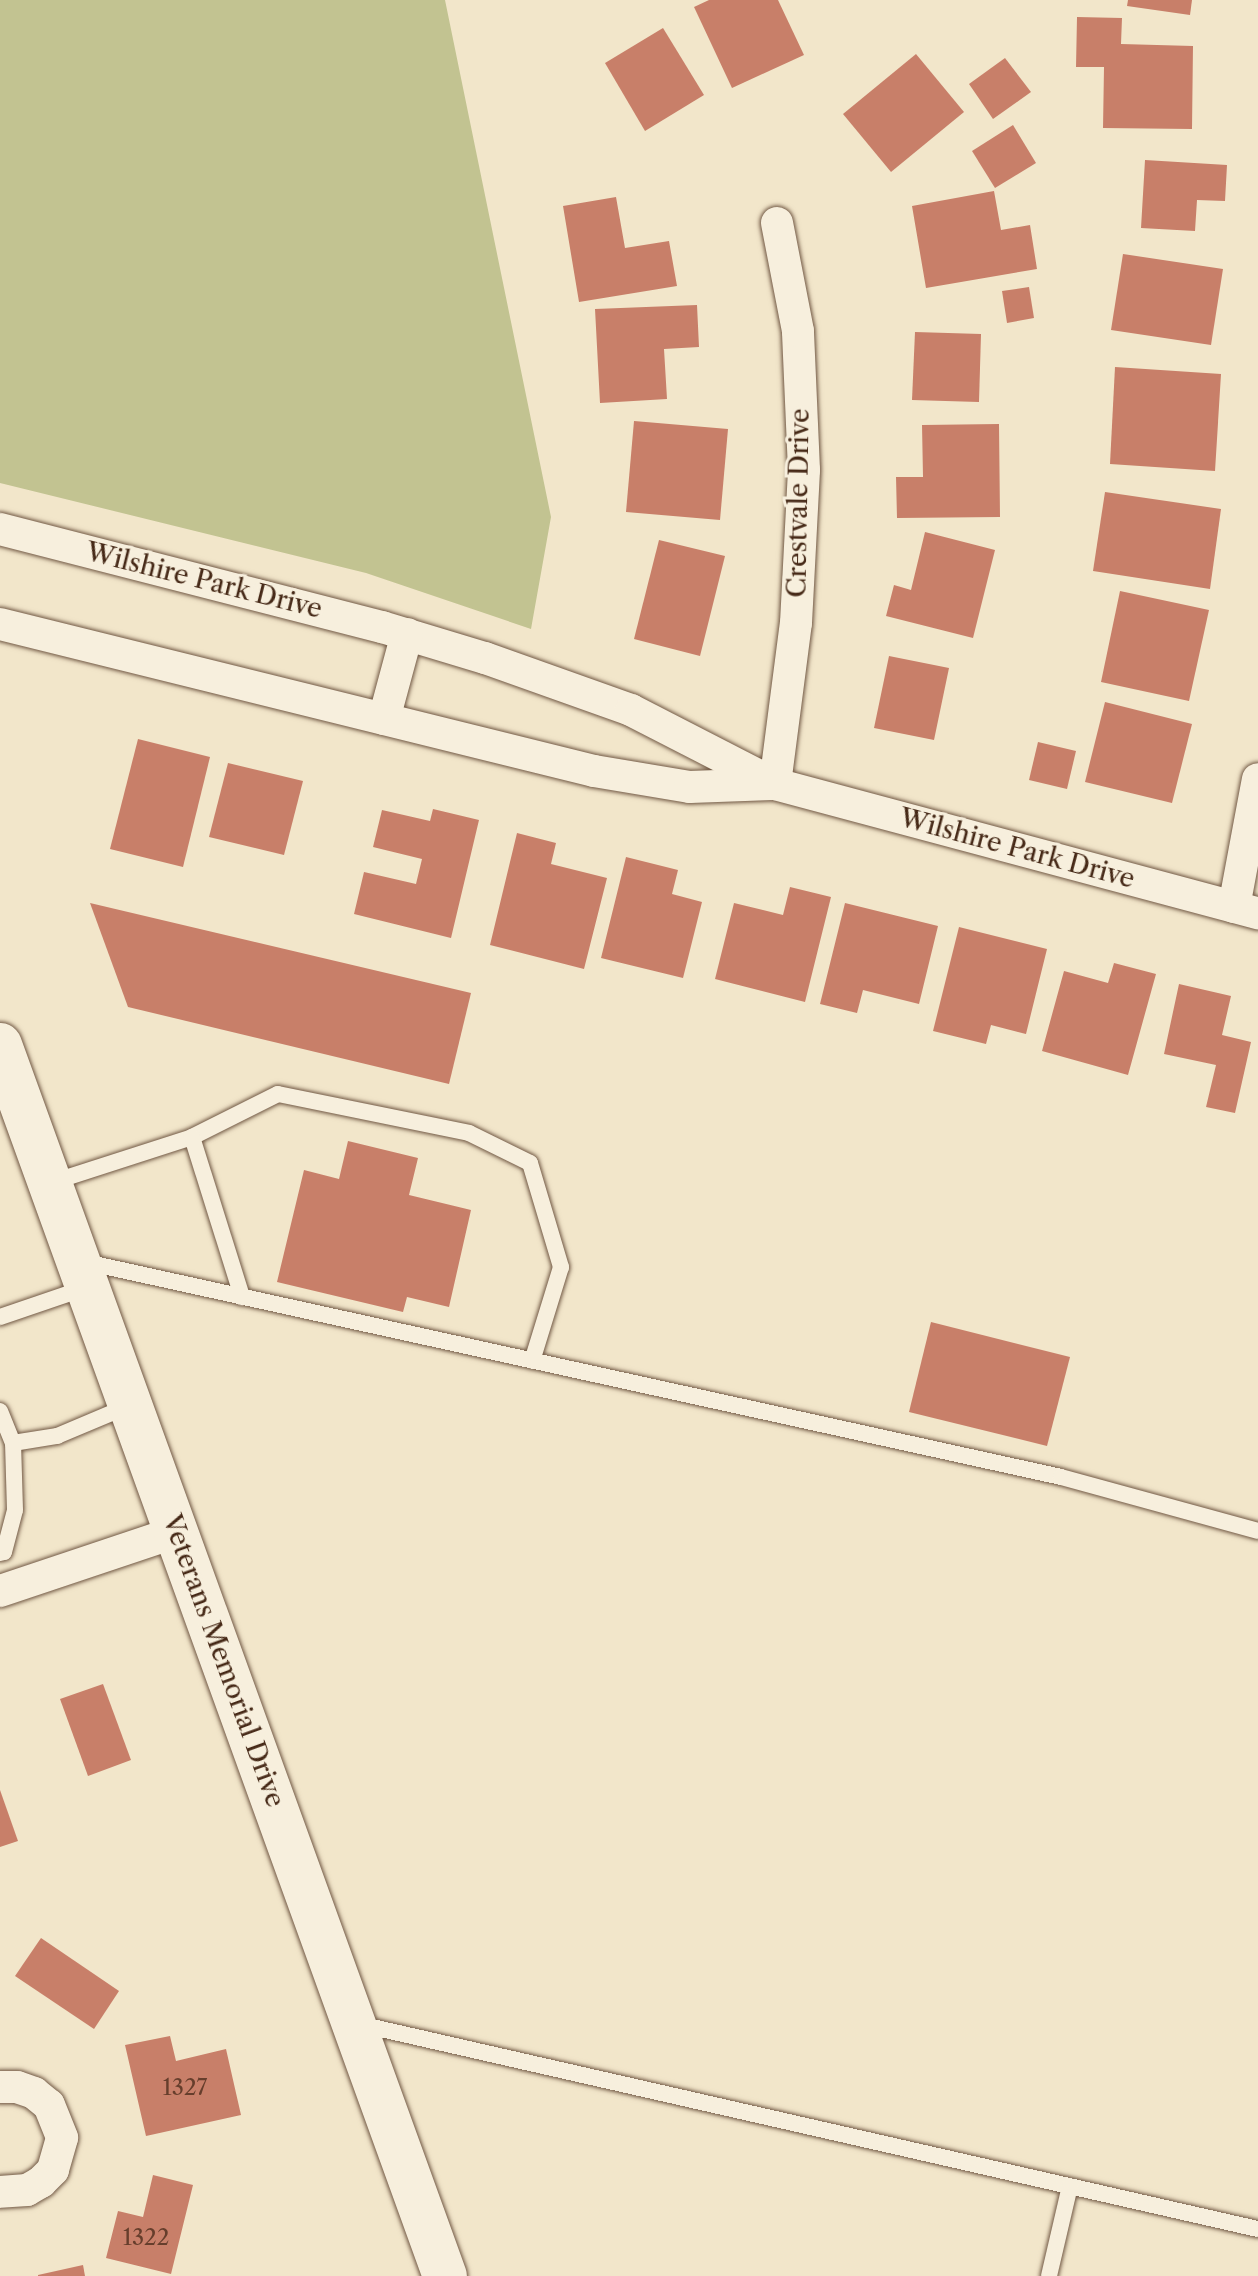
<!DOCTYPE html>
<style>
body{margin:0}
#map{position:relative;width:1258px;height:2276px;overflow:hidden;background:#f2e6ca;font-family:"Libre Caslon Text",serif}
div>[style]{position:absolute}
.green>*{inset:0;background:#c2c391}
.building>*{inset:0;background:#c87f69}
.roads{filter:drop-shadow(0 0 2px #715844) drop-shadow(0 0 2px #715844)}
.lane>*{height:16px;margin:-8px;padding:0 8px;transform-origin:8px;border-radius:8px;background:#f7efdd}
.street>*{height:32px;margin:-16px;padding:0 16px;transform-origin:16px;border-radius:16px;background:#f7efdd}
.secondary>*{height:44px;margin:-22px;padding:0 22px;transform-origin:22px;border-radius:22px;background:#f7efdd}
span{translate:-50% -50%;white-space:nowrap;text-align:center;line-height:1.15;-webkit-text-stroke:6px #f7efdd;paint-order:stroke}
.number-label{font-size:22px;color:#663e2c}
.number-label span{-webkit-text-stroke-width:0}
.street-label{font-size:26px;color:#462917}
</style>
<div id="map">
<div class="green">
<div style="clip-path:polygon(0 0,445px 0,551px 517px,531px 629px,366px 573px,0 483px)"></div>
</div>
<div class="building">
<div style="clip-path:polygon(709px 0,778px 0,804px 55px,732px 88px,694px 7px)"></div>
<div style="clip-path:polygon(1128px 0,1192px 0,1190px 15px,1127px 6px)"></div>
<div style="clip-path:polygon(1077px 17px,1122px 18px,1121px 44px,1193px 46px,1192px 129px,1103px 128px,1104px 67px,1076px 67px)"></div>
<div style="clip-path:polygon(663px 28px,704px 95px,645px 131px,605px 63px)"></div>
<div style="clip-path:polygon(916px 54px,964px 112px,891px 172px,843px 114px)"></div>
<div style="clip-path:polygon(1005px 58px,1031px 92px,993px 119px,969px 84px)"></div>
<div style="clip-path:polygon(1013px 125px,1036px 163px,995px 188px,972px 151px)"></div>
<div style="clip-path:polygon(1145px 160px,1227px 165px,1225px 201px,1197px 200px,1195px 231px,1141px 228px)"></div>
<div style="clip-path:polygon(994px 191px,1001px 230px,1030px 225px,1037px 269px,926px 288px,912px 206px)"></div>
<div style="clip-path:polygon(616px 197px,625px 248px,669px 241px,677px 286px,579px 302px,563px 206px)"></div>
<div style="clip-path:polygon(1123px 254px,1223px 269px,1211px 345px,1111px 330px)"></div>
<div style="clip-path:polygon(1029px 287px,1034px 318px,1007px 323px,1002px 291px)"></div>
<div style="clip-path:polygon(697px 305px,699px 347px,664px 349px,667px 399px,600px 403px,595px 309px)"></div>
<div style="clip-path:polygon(915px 332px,981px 334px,979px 402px,912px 400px)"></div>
<div style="clip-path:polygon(1115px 367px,1221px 374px,1215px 471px,1110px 464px)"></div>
<div style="clip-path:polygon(634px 421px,728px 429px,720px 520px,626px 512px)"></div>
<div style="clip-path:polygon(999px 424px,1000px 517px,897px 518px,896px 477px,923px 477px,922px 425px)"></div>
<div style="clip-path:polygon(1105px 492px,1221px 509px,1210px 589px,1093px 571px)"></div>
<div style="clip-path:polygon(925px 532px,995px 550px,973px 638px,886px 616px,894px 585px,911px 590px)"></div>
<div style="clip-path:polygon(659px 540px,725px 556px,700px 656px,634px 639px)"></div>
<div style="clip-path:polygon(1120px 591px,1209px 610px,1189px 701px,1101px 682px)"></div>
<div style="clip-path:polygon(889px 656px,949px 668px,934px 740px,874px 728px)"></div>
<div style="clip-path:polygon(1105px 702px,1192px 724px,1172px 803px,1085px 782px)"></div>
<div style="clip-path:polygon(138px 739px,210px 757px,183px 867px,110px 849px)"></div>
<div style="clip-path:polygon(1038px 742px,1076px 751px,1067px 789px,1029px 780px)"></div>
<div style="clip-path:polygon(228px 763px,303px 781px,284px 855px,209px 837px)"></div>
<div style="clip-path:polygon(433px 809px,479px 820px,451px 938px,354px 914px,364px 872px,416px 884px,422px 859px,373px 847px,382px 810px,430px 821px)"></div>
<div style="clip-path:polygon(517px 833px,556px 843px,551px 864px,607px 878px,584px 969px,490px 945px)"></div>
<div style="clip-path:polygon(626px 857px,678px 870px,672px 894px,702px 902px,683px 978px,601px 958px)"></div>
<div style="clip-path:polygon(790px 887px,831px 897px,805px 1002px,715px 979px,734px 903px,783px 915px)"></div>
<div style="clip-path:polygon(90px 903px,471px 993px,449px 1084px,128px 1007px)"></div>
<div style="clip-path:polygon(845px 903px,938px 926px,919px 1004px,863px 990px,857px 1013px,820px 1004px)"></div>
<div style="clip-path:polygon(959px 927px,1047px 949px,1026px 1034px,991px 1025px,986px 1044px,933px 1031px)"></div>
<div style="clip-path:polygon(1114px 963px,1156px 974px,1128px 1075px,1042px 1051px,1064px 971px,1108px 983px)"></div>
<div style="clip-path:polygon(1179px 984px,1231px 996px,1222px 1035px,1251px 1042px,1235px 1113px,1206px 1107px,1216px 1065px,1164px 1054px)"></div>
<div style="clip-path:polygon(348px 1141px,418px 1158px,409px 1195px,471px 1210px,449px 1307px,407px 1297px,403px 1312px,277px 1282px,304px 1170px,339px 1179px)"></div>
<div style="clip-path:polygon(931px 1322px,1070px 1357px,1047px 1446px,909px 1412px)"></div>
<div style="clip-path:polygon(103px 1684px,131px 1760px,88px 1776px,60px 1699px)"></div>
<div style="clip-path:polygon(0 1790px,18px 1841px,0 1847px)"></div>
<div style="clip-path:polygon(41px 1938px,119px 1991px,94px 2029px,15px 1976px)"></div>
<div style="clip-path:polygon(170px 2036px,176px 2061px,226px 2049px,241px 2115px,146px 2136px,125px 2045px)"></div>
<div style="clip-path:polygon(153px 2175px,193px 2185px,171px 2274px,106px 2258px,118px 2211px,143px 2217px)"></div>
<div style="clip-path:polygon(83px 2265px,85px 2276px,38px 2276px,38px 2275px)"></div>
</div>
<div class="roads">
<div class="lane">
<div style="left:192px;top:1137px;width:96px;rotate:-26.6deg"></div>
<div style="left:278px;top:1094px;width:195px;rotate:11.5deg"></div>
<div style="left:469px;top:1133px;width:68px;rotate:26.2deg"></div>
<div style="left:530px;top:1163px;width:109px;rotate:73.4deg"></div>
<div style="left:561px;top:1267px;width:98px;rotate:107.1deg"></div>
<div style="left:50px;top:1183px;width:149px;rotate:-17.9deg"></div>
<div style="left:192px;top:1137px;width:168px;rotate:72.6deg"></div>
<div style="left:85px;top:1262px;width:999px;rotate:12.42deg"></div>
<div style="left:1061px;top:1477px;width:204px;rotate:15.3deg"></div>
<div style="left:0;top:1317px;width:90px;rotate:-18.8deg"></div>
<div style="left:0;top:1411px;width:35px;rotate:68deg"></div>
<div style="left:13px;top:1443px;width:45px;rotate:-9deg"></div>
<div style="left:57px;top:1436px;width:77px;rotate:-22.9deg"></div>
<div style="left:0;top:1553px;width:4px;rotate:-14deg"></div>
<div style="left:4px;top:1552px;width:43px;rotate:-75.3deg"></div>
<div style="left:15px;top:1510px;width:67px;rotate:-91.7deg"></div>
<div style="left:359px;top:2024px;width:922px;rotate:12.85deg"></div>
<div style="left:1049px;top:2276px;width:92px;rotate:-76.9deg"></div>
</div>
<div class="street">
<div style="left:0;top:529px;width:394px;rotate:14.4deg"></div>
<div style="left:382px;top:627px;width:108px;rotate:16.8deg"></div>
<div style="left:485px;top:658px;width:155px;rotate:19.6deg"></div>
<div style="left:631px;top:710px;width:162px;rotate:27.2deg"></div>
<div style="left:775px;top:784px;width:500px;rotate:15deg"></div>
<div style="left:0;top:624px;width:612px;rotate:13.9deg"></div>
<div style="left:594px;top:771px;width:97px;rotate:9.5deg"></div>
<div style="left:690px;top:787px;width:82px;rotate:-2.1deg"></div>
<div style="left:384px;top:719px;width:88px;rotate:-74.9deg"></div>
<div style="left:775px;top:784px;width:162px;rotate:-82.6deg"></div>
<div style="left:796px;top:623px;width:153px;rotate:-87deg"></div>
<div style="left:804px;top:470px;width:139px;rotate:-92.5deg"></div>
<div style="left:798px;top:331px;width:110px;rotate:-101deg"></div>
<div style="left:1234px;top:907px;width:130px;rotate:-79.4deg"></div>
<div style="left:0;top:1591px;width:186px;rotate:-18.5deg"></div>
<div style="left:0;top:2087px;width:17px"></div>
<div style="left:17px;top:2087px;width:18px;rotate:19deg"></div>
<div style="left:34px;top:2093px;width:19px;rotate:39deg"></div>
<div style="left:49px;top:2105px;width:35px;rotate:68deg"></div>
<div style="left:62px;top:2138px;width:33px;rotate:106deg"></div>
<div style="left:53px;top:2170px;width:17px;rotate:135deg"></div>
<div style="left:41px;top:2182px;width:16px;rotate:150deg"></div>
<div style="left:27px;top:2190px;width:27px;rotate:176deg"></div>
</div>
<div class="secondary">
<div style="left:0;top:1045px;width:1309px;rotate:70.13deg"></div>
</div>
</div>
<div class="number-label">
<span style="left:185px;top:2088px">1327</span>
<span style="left:146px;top:2238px">1322</span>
</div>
<div class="street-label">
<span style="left:799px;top:503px;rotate:-89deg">Crestvale Drive</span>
<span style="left:204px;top:581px;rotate:14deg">Wilshire Park Drive</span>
<span style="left:1017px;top:849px;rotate:15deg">Wilshire Park Drive</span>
<span style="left:223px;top:1661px;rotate:70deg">Veterans Memorial Drive</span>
</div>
</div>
